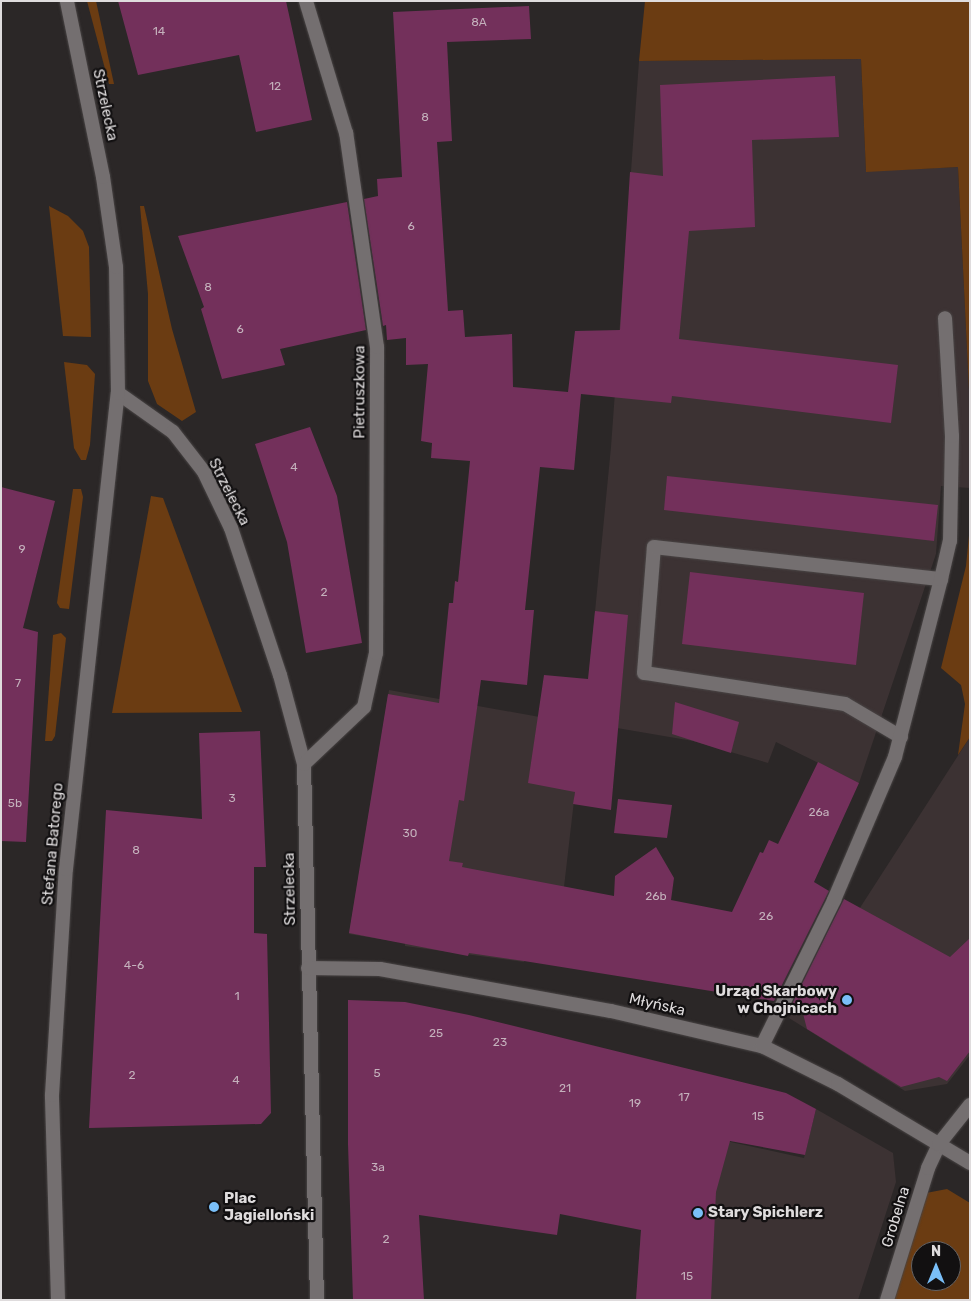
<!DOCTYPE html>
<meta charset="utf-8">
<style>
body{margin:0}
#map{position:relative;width:971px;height:1301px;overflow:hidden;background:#2b2727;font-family:Rubik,sans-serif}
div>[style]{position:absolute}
.built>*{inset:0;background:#3c3233}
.green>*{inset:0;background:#6b3c12}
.building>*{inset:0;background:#73305b}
.roads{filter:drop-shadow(0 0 1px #494545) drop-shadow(0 0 1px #494545)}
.pedestrian>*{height:14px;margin:-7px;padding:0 7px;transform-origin:7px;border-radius:7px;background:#746f70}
.minor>*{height:14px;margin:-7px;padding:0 7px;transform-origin:7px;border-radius:7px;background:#746f70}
.tertiary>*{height:14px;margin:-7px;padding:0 7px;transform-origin:7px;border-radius:7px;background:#746f70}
.dots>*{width:14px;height:14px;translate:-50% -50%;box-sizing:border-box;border:2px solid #121011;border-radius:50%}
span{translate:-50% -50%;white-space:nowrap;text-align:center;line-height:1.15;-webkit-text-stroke:4.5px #121011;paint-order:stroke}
.number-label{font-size:12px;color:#c4b1bc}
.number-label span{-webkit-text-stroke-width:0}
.street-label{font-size:15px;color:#dfdcdd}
.poi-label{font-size:15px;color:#dfdcdd;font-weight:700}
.right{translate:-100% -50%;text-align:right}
.left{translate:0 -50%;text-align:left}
.frame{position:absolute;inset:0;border:2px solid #dfdcdd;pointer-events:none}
.north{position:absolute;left:911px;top:1241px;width:50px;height:50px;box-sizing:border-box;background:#121011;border:1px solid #646263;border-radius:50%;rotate:0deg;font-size:14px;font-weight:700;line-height:20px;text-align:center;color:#dfdcdd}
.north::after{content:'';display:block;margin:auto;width:18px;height:22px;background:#7abff8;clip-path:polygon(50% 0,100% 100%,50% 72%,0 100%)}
</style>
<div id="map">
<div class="built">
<div style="clip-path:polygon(861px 59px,866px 171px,958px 167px,970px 410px,970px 488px,941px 486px,936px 554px,859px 783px,776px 742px,768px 763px,693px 741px,617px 728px,575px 792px,564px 887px,524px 962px,405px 946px,405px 943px,349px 934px,389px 690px,584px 725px,611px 447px,639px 61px)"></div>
<div style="clip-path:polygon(970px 737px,970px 1055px,947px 1084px,905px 1091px,789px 1018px)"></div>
<div style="clip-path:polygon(816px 1109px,893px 1153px,896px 1182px,858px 1300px,636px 1300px,641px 1230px,726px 1141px,804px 1158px)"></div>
</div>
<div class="green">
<div style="clip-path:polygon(87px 1px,96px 1px,114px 84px,109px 84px)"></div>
<div style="clip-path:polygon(645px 1px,970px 1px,970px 410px,958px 167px,866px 172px,861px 59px,639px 61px)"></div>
<div style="clip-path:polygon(49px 206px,68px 216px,83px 231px,89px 247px,91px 337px,63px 336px)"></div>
<div style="clip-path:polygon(140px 206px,144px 206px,172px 329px,196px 412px,182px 421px,157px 404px,148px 381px,148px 294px)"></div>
<div style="clip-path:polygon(64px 362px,87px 365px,95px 374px,90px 445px,86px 460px,81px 460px,74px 448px)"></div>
<div style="clip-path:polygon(73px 489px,81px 489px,83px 497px,69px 609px,60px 608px,57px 603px)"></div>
<div style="clip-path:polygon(151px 496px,163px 498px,242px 712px,112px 713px)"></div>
<div style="clip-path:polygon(970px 525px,970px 737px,958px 755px,965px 704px,961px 685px,941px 668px,966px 566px)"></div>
<div style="clip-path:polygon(61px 633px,66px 638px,55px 736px,52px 741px,45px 741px,53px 635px)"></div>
<div style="clip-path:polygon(evenodd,947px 1189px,970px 1203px,970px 1300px,894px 1300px,926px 1193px,947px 1189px,921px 1251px,951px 1251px,951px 1281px,921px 1281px,921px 1251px)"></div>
</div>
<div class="building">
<div style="clip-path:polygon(118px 1px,286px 1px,312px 120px,256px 132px,239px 55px,138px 75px)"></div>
<div style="clip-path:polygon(529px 6px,531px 39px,447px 42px,452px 141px,437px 142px,448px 311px,463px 310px,465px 337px,512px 334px,513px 387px,568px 392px,575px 331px,620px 330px,630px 172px,663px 176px,660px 85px,835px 76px,839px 137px,752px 140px,755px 227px,689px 231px,679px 339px,898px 365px,891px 423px,672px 396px,671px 403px,581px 394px,574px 470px,540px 467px,525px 610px,534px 610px,527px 685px,481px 680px,464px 801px,459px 800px,449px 861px,463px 863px,462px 867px,614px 896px,615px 876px,656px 847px,674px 878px,671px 900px,732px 912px,760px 852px,763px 853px,769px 840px,778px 844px,818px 762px,859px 783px,814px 882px,829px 891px,774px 1001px,524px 961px,469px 953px,468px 956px,349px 933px,388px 694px,439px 703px,449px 603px,453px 603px,455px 581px,458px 582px,470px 461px,431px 458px,432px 443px,421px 441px,428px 364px,406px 365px,406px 338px,387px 340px,386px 325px,383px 326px,364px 199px,378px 196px,377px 179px,402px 177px,393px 12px)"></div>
<div style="clip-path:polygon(347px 202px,366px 330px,280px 349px,285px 365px,222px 379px,201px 309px,204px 307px,178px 236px)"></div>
<div style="clip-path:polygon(310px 427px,337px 496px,362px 643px,306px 653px,287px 542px,255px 444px)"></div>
<div style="clip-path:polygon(667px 476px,938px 505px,934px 541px,664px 510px)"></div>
<div style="clip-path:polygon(1px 487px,55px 501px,23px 628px,38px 632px,26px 842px,1px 841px)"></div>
<div style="clip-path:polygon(690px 572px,864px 593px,856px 665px,682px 644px)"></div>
<div style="clip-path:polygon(595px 611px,628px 615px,611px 810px,573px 804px,575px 792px,528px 783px,544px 675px,588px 679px)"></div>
<div style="clip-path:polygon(675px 702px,739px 722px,731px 753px,672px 734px)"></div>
<div style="clip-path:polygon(260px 731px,266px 867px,254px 867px,254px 933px,267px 934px,271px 1113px,261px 1124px,89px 1128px,106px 810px,202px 819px,199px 733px)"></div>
<div style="clip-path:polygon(618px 799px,672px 805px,667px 838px,614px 833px)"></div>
<div style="clip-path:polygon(844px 899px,950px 957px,970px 938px,970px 1051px,947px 1081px,939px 1077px,901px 1087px,807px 1029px,801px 1006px,792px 1004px)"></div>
<div style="clip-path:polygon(348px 1000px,405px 1002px,469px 1015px,786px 1093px,816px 1109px,805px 1155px,730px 1141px,716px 1192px,711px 1300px,636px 1300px,641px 1230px,560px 1214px,557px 1235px,419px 1215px,424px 1300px,353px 1300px,348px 1144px)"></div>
</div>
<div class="roads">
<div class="pedestrian">
<div style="left:887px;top:1300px;width:138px;rotate:-72.7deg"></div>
<div style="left:928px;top:1168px;width:26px;rotate:-65deg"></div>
</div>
<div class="minor">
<div style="left:118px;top:393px;width:67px;rotate:35.3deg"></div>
<div style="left:173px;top:432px;width:51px;rotate:52.2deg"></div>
<div style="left:204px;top:472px;width:62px;rotate:64.3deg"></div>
<div style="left:231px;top:528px;width:155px;rotate:71.6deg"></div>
<div style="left:280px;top:675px;width:92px;rotate:74.9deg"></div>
<div style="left:304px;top:764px;width:536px;rotate:88.61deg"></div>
<div style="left:901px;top:737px;width:65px;rotate:-149.5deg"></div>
<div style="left:845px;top:704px;width:203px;rotate:-171.2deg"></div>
<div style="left:644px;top:673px;width:126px;rotate:-85.5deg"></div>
<div style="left:654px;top:547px;width:289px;rotate:6.4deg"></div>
<div style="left:304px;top:764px;width:83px;rotate:-43.5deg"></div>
<div style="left:364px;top:707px;width:55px;rotate:-77.5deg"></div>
<div style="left:376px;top:653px;width:306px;rotate:-89.8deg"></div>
<div style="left:377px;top:347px;width:216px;rotate:-98.2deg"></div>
<div style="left:346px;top:133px;width:138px;rotate:-106.9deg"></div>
<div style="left:308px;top:968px;width:72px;rotate:0.8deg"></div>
<div style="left:380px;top:969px;width:235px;rotate:10.3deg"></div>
<div style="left:611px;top:1011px;width:155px;rotate:13.1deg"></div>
<div style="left:762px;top:1046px;width:85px;rotate:26.6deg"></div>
<div style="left:838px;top:1084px;width:154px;rotate:30.9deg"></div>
<div style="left:762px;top:1046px;width:163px;rotate:-63.7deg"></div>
<div style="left:834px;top:900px;width:155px;rotate:-66.9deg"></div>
<div style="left:895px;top:757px;width:184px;rotate:-75.5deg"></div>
<div style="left:941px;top:579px;width:39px;rotate:-77deg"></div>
<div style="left:950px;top:541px;width:105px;rotate:-88.9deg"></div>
<div style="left:952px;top:436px;width:118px;rotate:-93.4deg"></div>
<div style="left:939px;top:1144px;width:50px;rotate:-51.5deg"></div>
</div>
<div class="tertiary">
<div style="left:58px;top:1300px;width:205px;rotate:-91.7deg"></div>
<div style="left:52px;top:1095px;width:226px;rotate:-86.5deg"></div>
<div style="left:66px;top:869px;width:479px;rotate:-83.8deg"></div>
<div style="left:118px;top:393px;width:126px;rotate:-90.9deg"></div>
<div style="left:116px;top:267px;width:91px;rotate:-98.2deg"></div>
<div style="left:103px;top:177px;width:180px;rotate:-101.6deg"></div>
</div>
</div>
<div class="dots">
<div style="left:847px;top:1000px;background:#7abff8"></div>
<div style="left:214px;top:1207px;background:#7abff8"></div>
<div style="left:698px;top:1213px;background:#7abff8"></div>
</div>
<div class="number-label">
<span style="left:479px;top:23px">8A</span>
<span style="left:159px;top:32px">14</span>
<span style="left:275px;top:87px">12</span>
<span style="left:425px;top:118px">8</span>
<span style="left:411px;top:227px">6</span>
<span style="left:208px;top:288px">8</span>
<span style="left:240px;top:330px">6</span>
<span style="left:294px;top:468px">4</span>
<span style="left:22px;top:550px">9</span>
<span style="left:324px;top:593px">2</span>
<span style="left:18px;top:684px">7</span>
<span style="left:232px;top:799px">3</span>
<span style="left:15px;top:804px">5b</span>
<span style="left:819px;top:813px">26a</span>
<span style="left:410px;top:834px">30</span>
<span style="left:136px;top:851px">8</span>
<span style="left:656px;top:897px">26b</span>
<span style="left:766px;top:917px">26</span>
<span style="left:134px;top:966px">4-6</span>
<span style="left:237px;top:997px">1</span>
<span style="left:436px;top:1034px">25</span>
<span style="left:500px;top:1043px">23</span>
<span style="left:377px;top:1074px">5</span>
<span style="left:132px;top:1076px">2</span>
<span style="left:236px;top:1081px">4</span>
<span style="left:565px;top:1089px">21</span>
<span style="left:684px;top:1098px">17</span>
<span style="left:635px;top:1104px">19</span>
<span style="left:758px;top:1117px">15</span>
<span style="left:378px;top:1168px">3a</span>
<span style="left:386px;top:1240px">2</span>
<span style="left:687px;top:1277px">15</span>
</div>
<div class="street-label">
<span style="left:105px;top:105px;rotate:78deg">Strzelecka</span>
<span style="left:360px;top:392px;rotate:-90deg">Pietruszkowa</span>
<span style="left:229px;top:492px;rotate:63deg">Strzelecka</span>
<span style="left:53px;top:844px;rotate:-85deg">Stefana Batorego</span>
<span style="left:290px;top:889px;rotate:-91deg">Strzelecka</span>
<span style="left:657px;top:1005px;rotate:13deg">Młyńska</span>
<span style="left:896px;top:1217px;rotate:-73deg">Grobelna</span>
</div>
<div class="poi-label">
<span class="right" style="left:837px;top:1000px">Urząd Skarbowy<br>w Chojnicach</span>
<span class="left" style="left:224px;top:1207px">Plac<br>Jagielloński</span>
<span class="left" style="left:708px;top:1213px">Stary Spichlerz</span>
</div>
<div class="frame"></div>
<div class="north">N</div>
</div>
